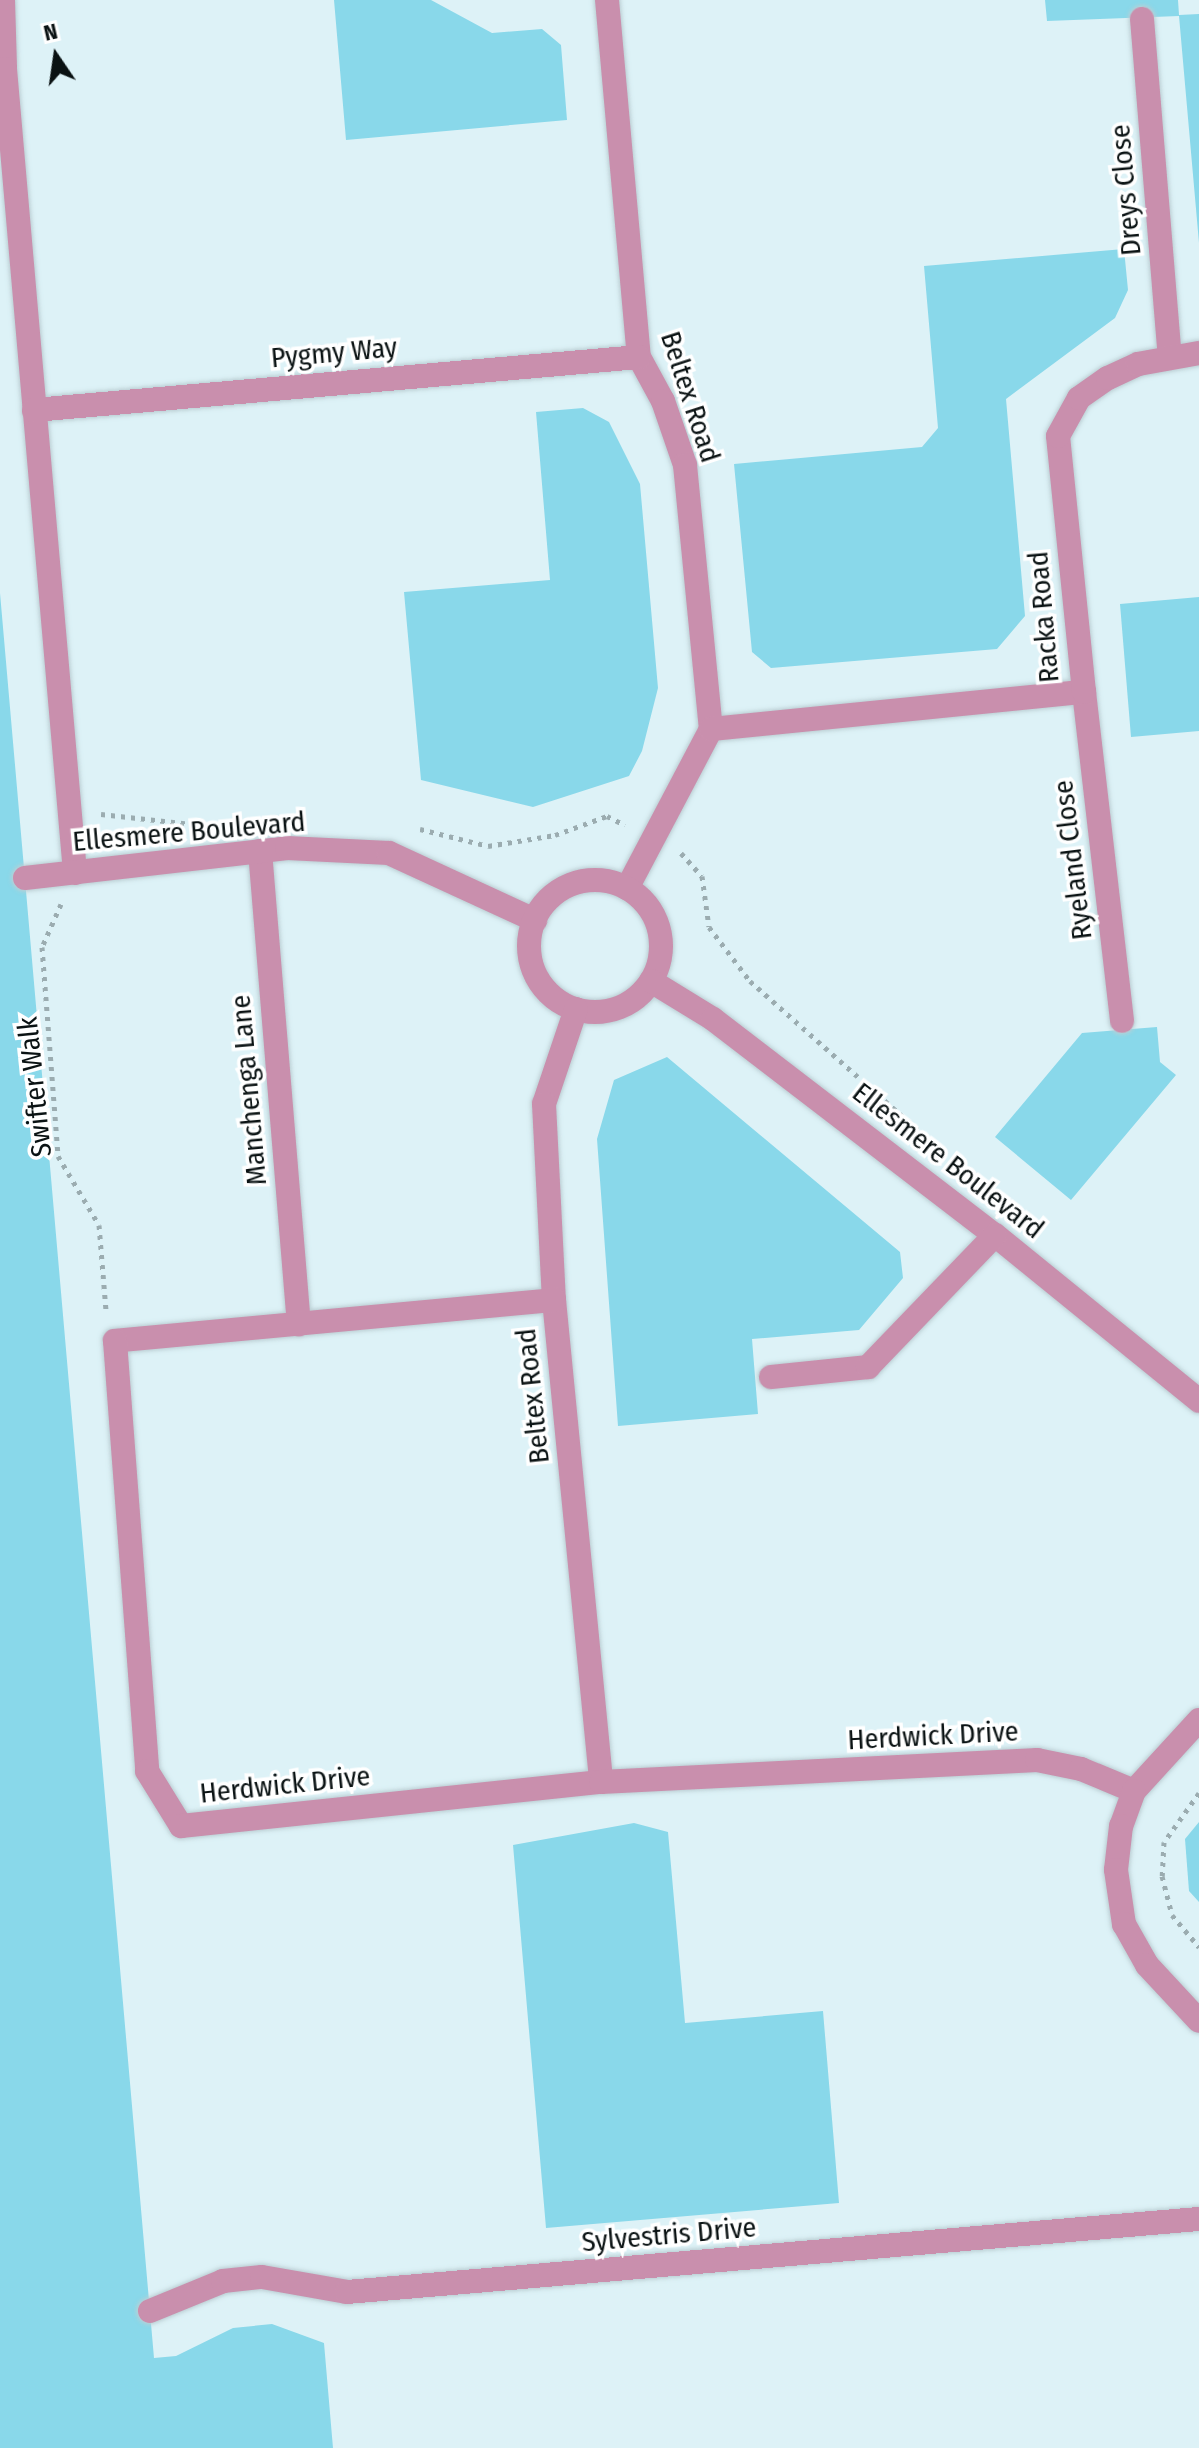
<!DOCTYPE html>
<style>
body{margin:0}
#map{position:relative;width:1199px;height:2448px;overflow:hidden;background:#ddf2f7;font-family:"Fira Sans Condensed",sans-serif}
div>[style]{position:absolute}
.green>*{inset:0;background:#89d8ea}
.path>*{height:5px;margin-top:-2.5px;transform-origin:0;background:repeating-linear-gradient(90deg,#9bacb0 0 4px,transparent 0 10px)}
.roads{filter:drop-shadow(0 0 2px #bbced3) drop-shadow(0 0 2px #bbced3)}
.minor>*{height:24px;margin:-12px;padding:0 12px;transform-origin:12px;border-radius:12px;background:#c98fad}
.minor>.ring{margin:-12px;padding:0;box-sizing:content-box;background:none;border:24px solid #c98fad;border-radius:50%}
span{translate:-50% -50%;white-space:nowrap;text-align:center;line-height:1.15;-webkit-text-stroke:7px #fff;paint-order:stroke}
.street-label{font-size:28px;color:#0a1213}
.north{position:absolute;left:16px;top:16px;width:80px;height:80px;-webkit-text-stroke:6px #fff;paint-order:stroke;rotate:347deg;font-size:22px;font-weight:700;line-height:32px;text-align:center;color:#0a1213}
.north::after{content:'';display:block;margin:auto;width:28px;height:36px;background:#0a1213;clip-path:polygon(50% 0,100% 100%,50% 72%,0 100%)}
</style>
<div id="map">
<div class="green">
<div style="clip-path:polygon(334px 0,431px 0,492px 33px,542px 29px,561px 45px,567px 120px,346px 140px)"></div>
<div style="clip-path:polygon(1045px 0,1178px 0,1179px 15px,1199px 14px,1199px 243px,1179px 16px,1047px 21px)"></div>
<div style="clip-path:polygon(1124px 249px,1128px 290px,1115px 318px,1006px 399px,1025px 616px,997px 649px,771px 668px,752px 652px,734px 464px,922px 447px,938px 428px,924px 266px)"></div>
<div style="clip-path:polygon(583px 408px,609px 422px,640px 484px,658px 688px,642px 751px,629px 776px,533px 807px,421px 780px,404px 592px,550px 580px,536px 412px)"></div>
<div style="clip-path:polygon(0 593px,154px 2358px,176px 2356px,233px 2328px,272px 2324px,324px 2343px,333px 2448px,0 2448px)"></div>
<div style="clip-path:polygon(1199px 597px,1199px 731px,1131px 737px,1120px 604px)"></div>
<div style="clip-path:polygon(1157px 1027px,1160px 1062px,1176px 1075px,1071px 1200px,995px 1137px,1082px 1033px)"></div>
<div style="clip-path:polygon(667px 1057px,900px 1252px,903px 1278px,859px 1330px,752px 1339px,758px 1414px,618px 1426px,597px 1139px,614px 1080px)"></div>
<div style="clip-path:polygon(1199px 1822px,1199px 1902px,1189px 1891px,1185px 1839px)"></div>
<div style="clip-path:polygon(634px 1823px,668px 1832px,685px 2023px,823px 2011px,839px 2203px,546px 2228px,513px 1845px)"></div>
</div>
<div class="path">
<div style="left:101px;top:814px;width:91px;rotate:6.3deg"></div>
<div style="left:420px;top:829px;width:70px;rotate:14deg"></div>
<div style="left:488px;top:846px;width:68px;rotate:-9.3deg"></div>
<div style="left:555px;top:835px;width:55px;rotate:-20.1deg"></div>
<div style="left:607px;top:816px;width:20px;rotate:27deg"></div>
<div style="left:681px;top:853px;width:31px;rotate:48deg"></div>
<div style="left:702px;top:876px;width:51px;rotate:82.2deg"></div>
<div style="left:709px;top:927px;width:68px;rotate:52.8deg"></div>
<div style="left:750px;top:981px;width:227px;rotate:41.6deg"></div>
<div style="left:61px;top:904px;width:47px;rotate:113.8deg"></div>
<div style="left:42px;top:947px;width:210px;rotate:85.6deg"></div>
<div style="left:58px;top:1156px;width:80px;rotate:59.3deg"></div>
<div style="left:99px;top:1225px;width:85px;rotate:85.3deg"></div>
<div style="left:1199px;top:1793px;width:60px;rotate:125.5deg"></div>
<div style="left:1164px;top:1842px;width:34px;rotate:93deg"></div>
<div style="left:1162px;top:1876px;width:40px;rotate:75.6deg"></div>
<div style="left:1172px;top:1915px;width:42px;rotate:49.8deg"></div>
</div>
<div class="roads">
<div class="minor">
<div style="left:3px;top:0;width:69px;rotate:88.3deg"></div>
<div style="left:5px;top:69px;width:807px;rotate:85.02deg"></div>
<div style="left:607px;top:0;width:358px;rotate:84.9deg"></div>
<div style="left:639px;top:357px;width:50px;rotate:61.4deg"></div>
<div style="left:663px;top:401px;width:68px;rotate:71deg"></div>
<div style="left:685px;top:465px;width:265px;rotate:84.4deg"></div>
<div style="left:711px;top:729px;width:180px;rotate:117.8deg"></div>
<div style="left:1142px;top:19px;width:338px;rotate:85.3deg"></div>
<div style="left:34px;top:410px;width:607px;rotate:-5.01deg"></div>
<div style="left:1084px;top:692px;width:331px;rotate:83.4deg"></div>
<div style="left:711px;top:729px;width:375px;rotate:-5.7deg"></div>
<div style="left:1084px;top:692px;width:257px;rotate:-95.8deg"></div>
<div style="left:1058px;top:436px;width:43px;rotate:-61.1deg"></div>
<div style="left:1079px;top:398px;width:35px;rotate:-35deg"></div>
<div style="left:1108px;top:378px;width:33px;rotate:-25deg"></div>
<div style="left:1138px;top:364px;width:62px;rotate:-10.2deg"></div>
<div style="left:260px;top:851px;width:475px;rotate:85.3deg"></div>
<div style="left:25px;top:878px;width:264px;rotate:-6.5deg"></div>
<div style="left:287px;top:848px;width:102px;rotate:2.8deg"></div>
<div style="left:389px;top:853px;width:161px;rotate:24.7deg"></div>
<div class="ring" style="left:529px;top:880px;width:108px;height:108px"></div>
<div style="left:651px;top:981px;width:73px;rotate:31.5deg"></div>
<div style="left:713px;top:1019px;width:355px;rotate:37.5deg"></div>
<div style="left:995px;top:1235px;width:263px;rotate:39.1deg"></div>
<div style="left:576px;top:1009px;width:100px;rotate:108.6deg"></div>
<div style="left:544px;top:1104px;width:196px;rotate:87.1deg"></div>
<div style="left:554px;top:1300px;width:484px;rotate:84.4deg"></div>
<div style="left:554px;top:1300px;width:441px;rotate:174.7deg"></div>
<div style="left:115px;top:1341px;width:431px;rotate:85.7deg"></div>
<div style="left:147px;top:1771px;width:65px;rotate:58.3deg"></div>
<div style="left:181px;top:1826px;width:422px;rotate:-6deg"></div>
<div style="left:601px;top:1782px;width:437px;rotate:-2.9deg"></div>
<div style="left:1037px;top:1760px;width:45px;rotate:11.6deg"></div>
<div style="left:1081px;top:1769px;width:57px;rotate:22.5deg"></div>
<div style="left:771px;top:1377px;width:98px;rotate:-5.9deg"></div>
<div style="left:868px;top:1367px;width:183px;rotate:-46.1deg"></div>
<div style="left:1199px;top:1720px;width:96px;rotate:132.5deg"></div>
<div style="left:1134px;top:1791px;width:37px;rotate:110deg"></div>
<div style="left:1121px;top:1826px;width:44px;rotate:96.5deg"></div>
<div style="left:1116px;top:1870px;width:55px;rotate:81.6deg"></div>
<div style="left:1124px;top:1924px;width:47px;rotate:60.7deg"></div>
<div style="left:1147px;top:1965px;width:76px;rotate:47.1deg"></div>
<div style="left:150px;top:2311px;width:79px;rotate:-22.3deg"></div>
<div style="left:223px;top:2281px;width:39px;rotate:-6deg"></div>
<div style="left:262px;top:2277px;width:86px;rotate:10deg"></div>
<div style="left:347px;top:2292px;width:855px;rotate:-4.9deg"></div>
</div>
</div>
<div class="street-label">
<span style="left:1126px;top:190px;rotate:-95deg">Dreys Close</span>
<span style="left:334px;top:353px;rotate:-5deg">Pygmy Way</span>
<span style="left:690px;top:397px;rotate:72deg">Beltex Road</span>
<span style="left:1044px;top:617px;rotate:-95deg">Racka Road</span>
<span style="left:189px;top:832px;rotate:-5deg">Ellesmere Boulevard</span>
<span style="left:1073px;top:860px;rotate:-97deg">Ryeland Close</span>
<span style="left:35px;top:1087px;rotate:-96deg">Swifter Walk</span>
<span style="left:249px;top:1090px;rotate:-95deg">Manchenga Lane</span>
<span style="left:948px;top:1161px;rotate:38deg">Ellesmere Boulevard</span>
<span style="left:533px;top:1396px;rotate:-96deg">Beltex Road</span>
<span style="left:933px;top:1736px;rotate:-3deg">Herdwick Drive</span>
<span style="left:285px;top:1785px;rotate:-6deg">Herdwick Drive</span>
<span style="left:669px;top:2235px;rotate:-5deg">Sylvestris Drive</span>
</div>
<div class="north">N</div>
</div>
